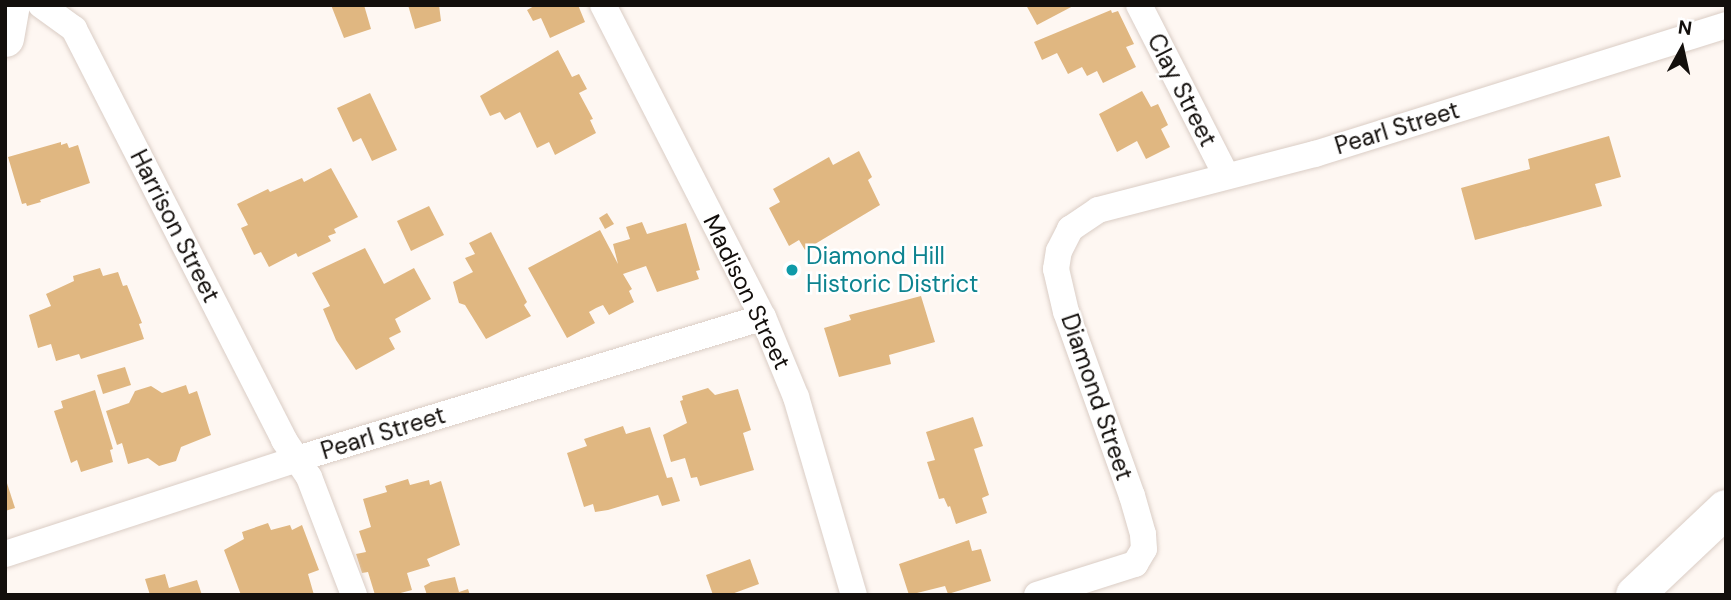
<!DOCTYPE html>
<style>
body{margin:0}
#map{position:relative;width:1731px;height:600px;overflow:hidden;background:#fef7f2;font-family:"DM Sans",sans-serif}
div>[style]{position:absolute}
.building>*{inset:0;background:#e0b781}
.roads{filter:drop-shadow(0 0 2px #dacdc5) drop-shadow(0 0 2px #dacdc5)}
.minor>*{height:26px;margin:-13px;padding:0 13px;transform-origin:13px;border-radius:13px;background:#fff}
.secondary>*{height:37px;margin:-18.5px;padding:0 18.5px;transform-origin:18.5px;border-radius:18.5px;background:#fff}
.motorway>*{height:38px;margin:-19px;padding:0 19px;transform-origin:19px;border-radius:19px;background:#fff}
.dots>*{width:19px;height:19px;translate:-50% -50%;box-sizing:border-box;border:4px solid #fff;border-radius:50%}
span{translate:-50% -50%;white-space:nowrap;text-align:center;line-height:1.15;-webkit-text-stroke:5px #fff;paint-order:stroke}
.street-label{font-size:24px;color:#130f0c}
.culture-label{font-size:24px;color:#0d838f}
.left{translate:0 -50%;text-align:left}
.frame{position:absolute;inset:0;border:7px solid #130f0c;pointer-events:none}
.north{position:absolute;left:1647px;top:14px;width:70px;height:70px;-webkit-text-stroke:5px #fff;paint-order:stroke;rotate:8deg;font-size:19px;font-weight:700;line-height:28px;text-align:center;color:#130f0c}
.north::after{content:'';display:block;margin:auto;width:24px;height:32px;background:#130f0c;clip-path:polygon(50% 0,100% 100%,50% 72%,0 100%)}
</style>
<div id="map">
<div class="building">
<div style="clip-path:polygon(331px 5px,364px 5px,371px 29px,344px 38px)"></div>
<div style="clip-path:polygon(408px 5px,439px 5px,441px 21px,415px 29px)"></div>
<div style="clip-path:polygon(536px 5px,578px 5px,585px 22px,550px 38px,541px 18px,533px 21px,527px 10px)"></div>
<div style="clip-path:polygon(1026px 5px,1075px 5px,1037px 25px)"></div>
<div style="clip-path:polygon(1111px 10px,1112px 13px,1118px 11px,1134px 44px,1126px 47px,1136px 67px,1103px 83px,1097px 71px,1087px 76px,1082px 67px,1068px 74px,1057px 53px,1042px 60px,1034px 42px)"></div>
<div style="clip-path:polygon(558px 50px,572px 77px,579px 74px,587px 89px,579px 93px,593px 119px,590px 120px,596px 133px,555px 155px,549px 142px,537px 148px,520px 112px,505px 120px,500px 112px,490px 116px,480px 96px)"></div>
<div style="clip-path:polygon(1142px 91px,1151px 107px,1158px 104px,1168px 125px,1161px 129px,1170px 147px,1146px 159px,1137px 141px,1117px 152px,1099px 114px)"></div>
<div style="clip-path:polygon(370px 93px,397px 150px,372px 161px,361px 138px,353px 142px,337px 108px)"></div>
<div style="clip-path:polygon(1609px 136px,1621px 177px,1595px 184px,1602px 206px,1475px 240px,1461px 188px,1530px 169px,1528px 159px)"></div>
<div style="clip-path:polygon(61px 142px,61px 145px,67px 143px,69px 148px,78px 145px,90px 183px,40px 200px,41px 202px,27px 206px,26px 203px,22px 204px,8px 157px)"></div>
<div style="clip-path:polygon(859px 151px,872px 177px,868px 180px,880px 205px,805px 250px,799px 240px,789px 246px,769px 208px,780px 202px,773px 189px,829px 157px,833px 165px)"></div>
<div style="clip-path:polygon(331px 168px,358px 217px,334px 229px,336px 233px,328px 236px,331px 241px,298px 257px,296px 253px,269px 267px,261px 252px,254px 255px,241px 228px,248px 225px,237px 204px,268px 189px,270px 192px,302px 178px,304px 182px)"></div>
<div style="clip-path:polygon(429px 206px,444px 235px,411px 251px,397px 221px)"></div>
<div style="clip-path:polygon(607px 213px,614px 224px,605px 229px,599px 218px)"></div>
<div style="clip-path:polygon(642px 222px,647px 234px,686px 223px,700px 270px,696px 271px,699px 279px,657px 292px,646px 266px,623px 274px,632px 289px,629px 291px,634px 302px,609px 315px,603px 305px,596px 308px,589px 312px,595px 323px,567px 338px,528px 268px,600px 230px,618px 264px,613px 244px,630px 239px,626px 227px)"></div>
<div style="clip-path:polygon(491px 232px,527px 302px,524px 305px,531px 316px,486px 339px,465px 305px,459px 303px,453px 282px,473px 272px,465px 258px,475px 254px,469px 243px)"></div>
<div style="clip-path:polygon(365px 248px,384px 284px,414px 268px,431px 299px,395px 319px,401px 332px,389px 338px,395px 349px,356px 370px,336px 340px,323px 309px,330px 306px,312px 273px)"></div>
<div style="clip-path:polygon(100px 268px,103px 276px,118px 272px,123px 286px,127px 285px,142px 323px,139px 324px,144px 339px,81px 359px,79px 354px,56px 361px,51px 344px,38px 348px,29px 315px,51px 306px,46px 294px,74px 281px,73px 276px)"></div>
<div style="clip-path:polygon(921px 296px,935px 342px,889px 355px,891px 364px,839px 377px,824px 328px,851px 320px,849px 315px)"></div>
<div style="clip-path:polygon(125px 367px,131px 385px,103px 394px,97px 375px)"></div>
<div style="clip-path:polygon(186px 385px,189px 394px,197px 391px,211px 435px,181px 447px,176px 461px,159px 466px,148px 458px,128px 464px,122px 443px,117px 445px,106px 411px,129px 403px,135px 391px,151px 386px,162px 393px)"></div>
<div style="clip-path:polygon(708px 388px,715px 395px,738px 389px,751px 430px,743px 433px,754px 470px,700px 486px,697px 477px,691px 478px,685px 458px,671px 462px,663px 435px,687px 423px,680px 401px,683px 400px,682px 396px)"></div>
<div style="clip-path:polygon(95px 390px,113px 449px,110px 450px,113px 462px,81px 472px,77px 460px,71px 463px,54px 411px,63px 408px,61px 401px)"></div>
<div style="clip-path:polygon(973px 417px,983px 446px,974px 449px,989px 495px,982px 498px,987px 513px,956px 524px,950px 506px,948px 507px,944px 498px,939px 499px,927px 462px,935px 460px,926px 432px)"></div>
<div style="clip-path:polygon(623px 426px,626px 434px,650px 427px,667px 478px,672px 477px,680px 501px,662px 506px,658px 495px,608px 510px,595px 512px,593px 504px,584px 507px,567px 453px,587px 446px,584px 439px)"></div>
<div style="clip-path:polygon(5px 477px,15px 508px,5px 511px)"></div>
<div style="clip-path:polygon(408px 479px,410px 485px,429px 480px,430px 485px,441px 481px,460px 545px,427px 559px,430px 566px,407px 573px,412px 590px,393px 595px,375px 595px,368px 572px,362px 573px,356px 554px,366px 552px,359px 531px,371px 527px,363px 499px,387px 492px,385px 486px)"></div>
<div style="clip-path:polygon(268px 523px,271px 530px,290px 525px,292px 530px,302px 525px,319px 570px,308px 574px,314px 595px,241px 595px,224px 550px,244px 539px,242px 532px)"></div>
<div style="clip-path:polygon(969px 540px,972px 551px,981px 549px,991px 581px,948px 594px,945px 586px,909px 595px,899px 564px)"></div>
<div style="clip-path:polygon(750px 559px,759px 584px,729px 595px,713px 595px,706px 575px)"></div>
<div style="clip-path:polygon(165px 574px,169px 588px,197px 580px,202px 595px,150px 595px,145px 579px)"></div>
<div style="clip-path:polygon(455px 577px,459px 592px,468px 589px,470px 595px,427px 595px,424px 586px,431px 582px)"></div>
</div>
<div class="roads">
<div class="minor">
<div style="left:41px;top:5px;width:41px;rotate:36deg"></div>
<div style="left:74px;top:29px;width:462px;rotate:62.9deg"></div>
<div style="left:284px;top:440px;width:45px;rotate:56deg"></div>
<div style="left:309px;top:477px;width:126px;rotate:69.1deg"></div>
<div style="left:603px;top:5px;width:351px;rotate:62.9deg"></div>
<div style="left:763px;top:317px;width:87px;rotate:67.6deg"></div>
<div style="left:796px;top:397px;width:206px;rotate:73.7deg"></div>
<div style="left:1139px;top:5px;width:191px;rotate:62.9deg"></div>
<div style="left:5px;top:554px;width:307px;rotate:-18deg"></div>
<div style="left:297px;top:459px;width:487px;rotate:-16.9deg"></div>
<div style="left:1037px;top:595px;width:103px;rotate:-17.6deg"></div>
<div style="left:1135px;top:564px;width:17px;rotate:-59deg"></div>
<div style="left:1144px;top:549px;width:15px;rotate:-94deg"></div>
<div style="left:1143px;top:534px;width:40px;rotate:-106deg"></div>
<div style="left:1132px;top:496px;width:195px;rotate:-109.7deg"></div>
<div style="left:1066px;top:312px;width:44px;rotate:-103.1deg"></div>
<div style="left:1056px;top:269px;width:18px;rotate:-81deg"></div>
<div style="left:1059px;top:251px;width:25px;rotate:-63deg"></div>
<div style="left:1070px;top:229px;width:34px;rotate:-34deg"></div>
<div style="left:1098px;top:210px;width:224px;rotate:-14.5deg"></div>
<div style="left:1315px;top:154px;width:431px;rotate:-17.4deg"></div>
</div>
<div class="secondary">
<div style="left:5px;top:38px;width:34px;rotate:-80deg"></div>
</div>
<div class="motorway">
<div style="left:1635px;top:595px;width:125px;rotate:-43.4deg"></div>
</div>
</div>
<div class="dots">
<div style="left:792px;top:270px;background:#0f9aa8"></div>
</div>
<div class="street-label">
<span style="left:1182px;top:90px;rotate:63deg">Clay Street</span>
<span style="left:1397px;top:128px;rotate:-17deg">Pearl Street</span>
<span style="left:175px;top:226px;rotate:63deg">Harrison Street</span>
<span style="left:747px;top:292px;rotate:64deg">Madison Street</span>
<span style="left:1097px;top:397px;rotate:71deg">Diamond Street</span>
<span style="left:383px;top:433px;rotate:-17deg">Pearl Street</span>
</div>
<div class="culture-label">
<span class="left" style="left:806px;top:270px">Diamond Hill<br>Historic District</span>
</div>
<div class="frame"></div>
<div class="north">N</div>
</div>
